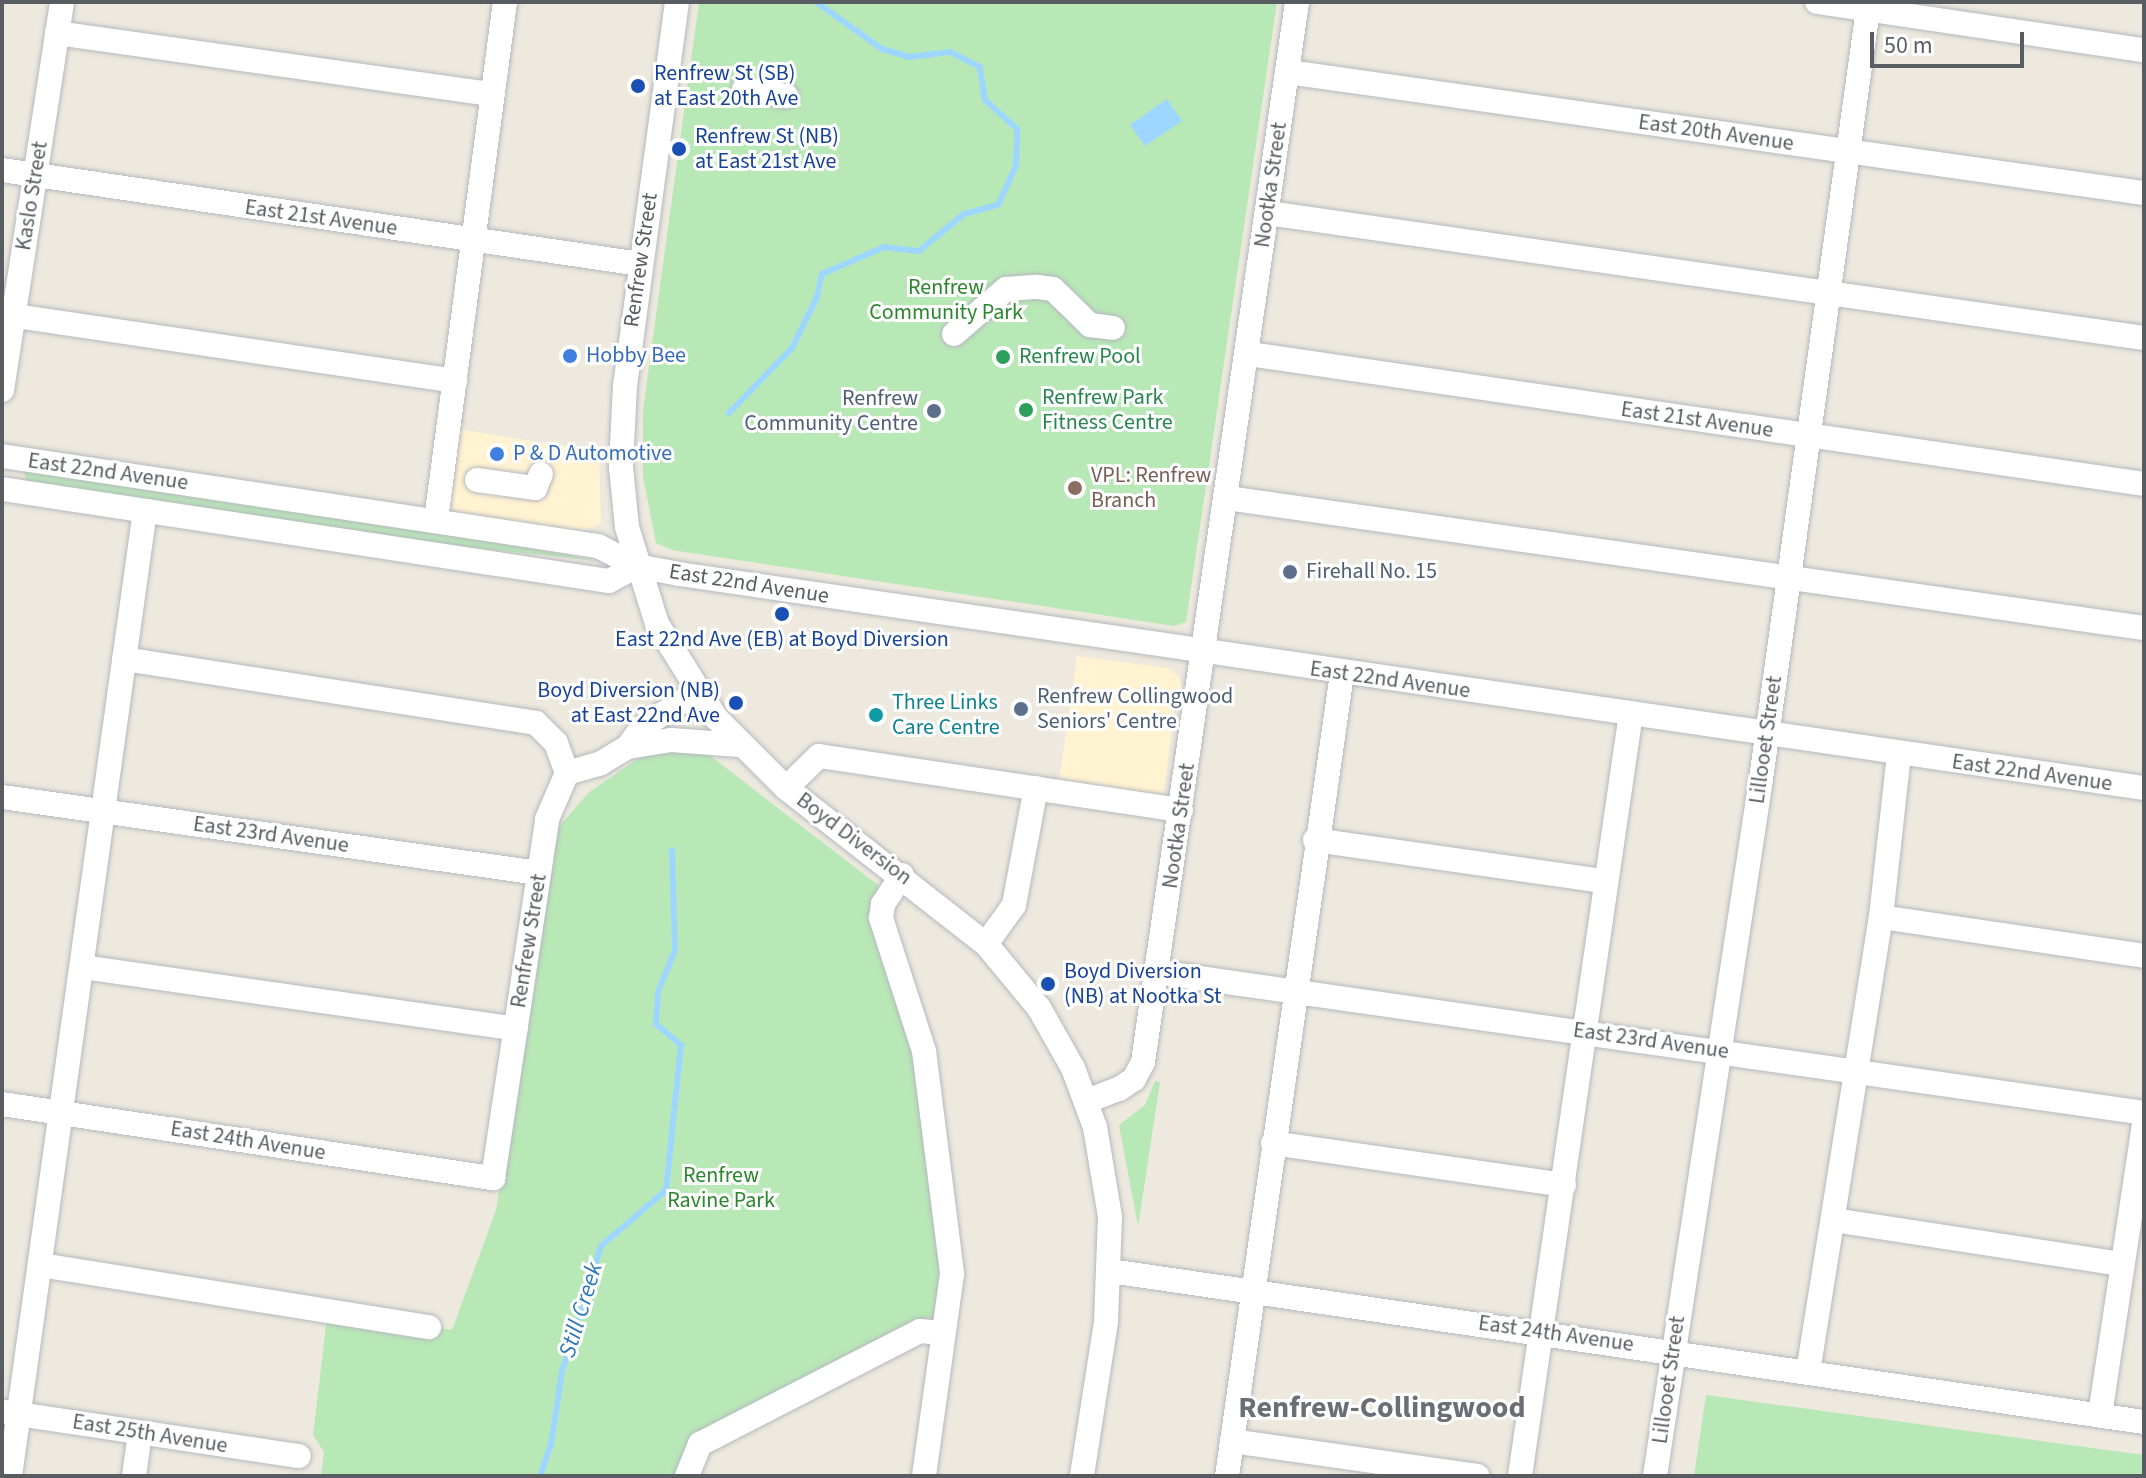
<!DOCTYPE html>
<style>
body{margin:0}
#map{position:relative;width:2146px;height:1478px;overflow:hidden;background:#ede9de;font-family:"Source Sans 3",sans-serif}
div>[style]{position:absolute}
.commercial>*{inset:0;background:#fff3d2}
.green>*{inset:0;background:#b9e8b7}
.water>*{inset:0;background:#9dd7ff}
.stream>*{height:6px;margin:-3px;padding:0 3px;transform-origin:3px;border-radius:3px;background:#9dd7ff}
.roads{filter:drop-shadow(0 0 2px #b5b8be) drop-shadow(0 0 2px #b5b8be)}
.minor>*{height:24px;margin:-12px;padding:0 12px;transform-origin:12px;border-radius:12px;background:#fff}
.dots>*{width:22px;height:22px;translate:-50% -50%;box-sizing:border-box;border:4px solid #fff;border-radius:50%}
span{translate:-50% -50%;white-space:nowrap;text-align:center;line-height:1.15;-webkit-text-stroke:6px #fff;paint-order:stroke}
.transit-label{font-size:22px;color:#164399}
.left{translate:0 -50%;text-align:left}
.right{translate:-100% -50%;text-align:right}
.street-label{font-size:22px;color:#585d62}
.park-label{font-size:22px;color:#2b862d}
.shop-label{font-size:22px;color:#366cbe}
.leisure-label{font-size:22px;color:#27864d}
.service-label{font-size:22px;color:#4e5e75}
.education-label{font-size:22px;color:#785e54}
.culture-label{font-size:22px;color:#0d838f}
.water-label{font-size:24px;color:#3078bc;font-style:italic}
.district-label{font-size:30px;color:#696f74;font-weight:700}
.frame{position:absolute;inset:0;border:4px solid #585d62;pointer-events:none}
.scale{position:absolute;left:1870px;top:32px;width:154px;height:36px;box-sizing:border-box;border:4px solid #585d62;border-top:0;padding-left:10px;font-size:24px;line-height:28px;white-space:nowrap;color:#585d62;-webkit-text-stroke:6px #fff;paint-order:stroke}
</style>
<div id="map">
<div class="commercial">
<div style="clip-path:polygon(453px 428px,599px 452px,601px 524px,580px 532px,448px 511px)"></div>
<div style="clip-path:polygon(1077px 656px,1168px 668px,1179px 676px,1182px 688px,1175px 705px,1163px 799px,1059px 781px)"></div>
</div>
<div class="green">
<div style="clip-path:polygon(699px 2px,1277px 2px,1186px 622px,1174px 626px,672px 550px,656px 543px,643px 477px,643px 410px)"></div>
<div style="clip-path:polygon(24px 471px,489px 539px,597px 561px,458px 546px,26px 481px)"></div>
<div style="clip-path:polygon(704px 751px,878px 885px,879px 929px,924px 1051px,952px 1274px,943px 1333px,700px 1444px,687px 1476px,321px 1476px,324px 1452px,313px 1435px,328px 1309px,452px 1330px,496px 1210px,558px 828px,588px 793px,646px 753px)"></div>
<div style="clip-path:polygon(1155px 1081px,1160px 1082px,1138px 1227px,1119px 1125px,1145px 1105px)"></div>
<div style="clip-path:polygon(1706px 1395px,2144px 1455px,2144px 1476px,1694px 1476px)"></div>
</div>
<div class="water">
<div style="clip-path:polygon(1167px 99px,1182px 121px,1145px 146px,1130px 125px)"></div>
</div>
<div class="stream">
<div style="left:729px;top:413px;width:91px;rotate:-45.9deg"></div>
<div style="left:792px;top:348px;width:57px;rotate:-63.9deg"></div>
<div style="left:817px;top:297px;width:24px;rotate:-78deg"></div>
<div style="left:822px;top:274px;width:68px;rotate:-23.5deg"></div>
<div style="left:884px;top:247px;width:35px;rotate:7deg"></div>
<div style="left:919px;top:251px;width:58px;rotate:-39.4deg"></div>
<div style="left:964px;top:214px;width:35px;rotate:-15deg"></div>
<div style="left:998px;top:205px;width:43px;rotate:-65.2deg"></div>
<div style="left:1016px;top:166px;width:37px;rotate:-88deg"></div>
<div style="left:1017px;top:129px;width:43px;rotate:-137.8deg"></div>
<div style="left:985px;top:100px;width:33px;rotate:-99deg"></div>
<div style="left:980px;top:67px;width:34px;rotate:-153deg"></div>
<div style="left:950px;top:52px;width:40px;rotate:172.9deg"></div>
<div style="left:910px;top:57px;width:29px;rotate:-164deg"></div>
<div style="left:882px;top:49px;width:81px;rotate:-144.5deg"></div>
<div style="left:540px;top:1476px;width:34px;rotate:-71deg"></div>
<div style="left:551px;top:1444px;width:74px;rotate:-81.4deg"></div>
<div style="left:562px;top:1371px;width:131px;rotate:-72.7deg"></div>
<div style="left:601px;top:1246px;width:86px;rotate:-40.7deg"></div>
<div style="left:666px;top:1190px;width:146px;rotate:-84.1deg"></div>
<div style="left:681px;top:1045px;width:33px;rotate:-140deg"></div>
<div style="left:656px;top:1024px;width:32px;rotate:-86deg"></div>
<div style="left:658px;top:992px;width:45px;rotate:-68deg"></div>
<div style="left:675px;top:950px;width:100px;rotate:-91.7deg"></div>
</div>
<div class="roads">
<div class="minor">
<div style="left:677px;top:2px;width:387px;rotate:97.7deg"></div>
<div style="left:625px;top:385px;width:82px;rotate:92.8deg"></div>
<div style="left:621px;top:467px;width:60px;rotate:84.3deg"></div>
<div style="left:627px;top:527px;width:102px;rotate:72.8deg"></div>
<div style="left:657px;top:624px;width:111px;rotate:57.9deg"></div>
<div style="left:716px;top:718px;width:99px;rotate:45deg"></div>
<div style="left:786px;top:788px;width:254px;rotate:38deg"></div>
<div style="left:986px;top:944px;width:83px;rotate:50.4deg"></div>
<div style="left:1039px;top:1008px;width:69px;rotate:60.5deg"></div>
<div style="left:1073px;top:1068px;width:63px;rotate:69.6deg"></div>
<div style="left:1095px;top:1127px;width:91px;rotate:80.5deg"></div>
<div style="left:1110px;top:1217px;width:105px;rotate:92.2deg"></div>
<div style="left:1106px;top:1322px;width:156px;rotate:98.9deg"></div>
<div style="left:1817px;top:2px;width:331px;rotate:8.4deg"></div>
<div style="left:57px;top:33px;width:439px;rotate:8deg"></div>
<div style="left:1288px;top:72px;width:865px;rotate:8.05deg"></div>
<div style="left:744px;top:89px;width:43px;rotate:9.5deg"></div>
<div style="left:2px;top:170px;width:645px;rotate:8.38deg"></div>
<div style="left:1268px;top:213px;width:885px;rotate:8.12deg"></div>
<div style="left:2px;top:314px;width:458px;rotate:8.4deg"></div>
<div style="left:954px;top:334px;width:69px;rotate:-40.9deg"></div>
<div style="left:1006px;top:289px;width:31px;rotate:-4deg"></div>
<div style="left:1037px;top:287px;width:16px;rotate:7deg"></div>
<div style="left:1053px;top:289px;width:52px;rotate:44.2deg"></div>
<div style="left:1090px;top:325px;width:23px;rotate:7deg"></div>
<div style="left:1249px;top:354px;width:904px;rotate:8.26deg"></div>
<div style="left:2px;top:390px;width:393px;rotate:-81.2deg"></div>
<div style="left:2px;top:456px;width:603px;rotate:8.59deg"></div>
<div style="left:598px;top:546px;width:44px;rotate:27.1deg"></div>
<div style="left:637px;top:566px;width:43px;rotate:10.8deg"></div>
<div style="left:679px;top:574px;width:1481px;rotate:8.31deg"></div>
<div style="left:477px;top:480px;width:59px;rotate:7.9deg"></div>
<div style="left:535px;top:488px;width:15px;rotate:-67deg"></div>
<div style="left:2px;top:489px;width:614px;rotate:8.62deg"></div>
<div style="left:609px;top:581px;width:32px;rotate:-28deg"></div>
<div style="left:1227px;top:498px;width:926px;rotate:8.07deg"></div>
<div style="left:436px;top:520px;width:523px;rotate:-82.41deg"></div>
<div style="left:124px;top:659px;width:417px;rotate:8.8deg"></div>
<div style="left:536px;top:723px;width:28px;rotate:45deg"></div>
<div style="left:556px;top:743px;width:32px;rotate:70deg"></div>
<div style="left:628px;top:747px;width:44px;rotate:-9.2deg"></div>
<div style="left:671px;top:740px;width:68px;rotate:4.2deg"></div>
<div style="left:786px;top:788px;width:46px;rotate:-44.1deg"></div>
<div style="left:819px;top:756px;width:366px;rotate:8.5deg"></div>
<div style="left:2px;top:797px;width:542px;rotate:8.06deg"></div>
<div style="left:1315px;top:840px;width:292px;rotate:8.1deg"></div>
<div style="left:902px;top:875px;width:35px;rotate:123deg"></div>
<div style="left:883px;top:904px;width:14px;rotate:98deg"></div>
<div style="left:881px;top:918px;width:140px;rotate:72.1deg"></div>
<div style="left:924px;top:1051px;width:225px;rotate:82.8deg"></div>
<div style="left:952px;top:1274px;width:204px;rotate:97.9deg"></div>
<div style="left:1881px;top:917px;width:266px;rotate:8.4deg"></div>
<div style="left:986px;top:944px;width:48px;rotate:-54.3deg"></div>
<div style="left:1014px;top:905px;width:119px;rotate:-79.4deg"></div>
<div style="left:83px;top:967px;width:437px;rotate:8.1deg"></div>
<div style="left:1157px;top:972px;width:997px;rotate:8.13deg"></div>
<div style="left:1087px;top:1101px;width:34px;rotate:-21deg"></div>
<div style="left:1119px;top:1089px;width:18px;rotate:-34deg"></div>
<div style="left:1134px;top:1079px;width:19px;rotate:-62deg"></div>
<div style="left:1143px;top:1062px;width:1071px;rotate:-81.73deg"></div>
<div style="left:2px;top:1104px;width:497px;rotate:8.6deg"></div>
<div style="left:493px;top:1178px;width:363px;rotate:-81.4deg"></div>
<div style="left:547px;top:819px;width:50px;rotate:-66.5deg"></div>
<div style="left:567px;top:773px;width:35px;rotate:-16deg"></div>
<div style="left:601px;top:763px;width:31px;rotate:-31deg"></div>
<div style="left:628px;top:747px;width:24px;rotate:-55deg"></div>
<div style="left:642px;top:727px;width:65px;rotate:-32.5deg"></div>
<div style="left:1273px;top:1143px;width:294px;rotate:8.2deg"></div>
<div style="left:1833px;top:1220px;width:292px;rotate:8.7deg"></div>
<div style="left:41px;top:1265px;width:393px;rotate:9.1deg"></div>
<div style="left:1110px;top:1271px;width:1045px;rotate:8.31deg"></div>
<div style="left:1808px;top:1372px;width:461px;rotate:-80.9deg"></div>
<div style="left:1881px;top:917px;width:164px;rotate:-83.7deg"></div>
<div style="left:4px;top:1412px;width:298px;rotate:8.5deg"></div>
<div style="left:2100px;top:1415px;width:294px;rotate:-81.4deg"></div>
<div style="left:1232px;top:1441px;width:248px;rotate:8.1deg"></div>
<div style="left:10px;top:1476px;width:974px;rotate:-82.04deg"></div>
<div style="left:134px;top:1476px;width:43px;rotate:-82.1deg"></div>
<div style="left:687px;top:1476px;width:35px;rotate:-68deg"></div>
<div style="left:700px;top:1444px;width:247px;rotate:-27.2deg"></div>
<div style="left:920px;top:1331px;width:23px;rotate:5deg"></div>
<div style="left:1227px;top:1476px;width:810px;rotate:-81.84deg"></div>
<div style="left:1520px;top:1476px;width:771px;rotate:-81.72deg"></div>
<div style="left:1655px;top:1476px;width:705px;rotate:-81.35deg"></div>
<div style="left:1761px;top:779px;width:784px;rotate:-82.09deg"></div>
</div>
</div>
<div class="dots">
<div style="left:638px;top:86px;background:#1a4fb4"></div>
<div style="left:679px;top:149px;background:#1a4fb4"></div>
<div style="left:570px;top:356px;background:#3f7fe0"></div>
<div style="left:1003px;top:357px;background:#2e9e5b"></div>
<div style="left:1026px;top:410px;background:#2e9e5b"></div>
<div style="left:934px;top:411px;background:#5c6f8a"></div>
<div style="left:497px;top:454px;background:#3f7fe0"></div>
<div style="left:1075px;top:488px;background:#8d6e63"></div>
<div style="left:1290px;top:572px;background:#5c6f8a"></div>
<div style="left:782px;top:614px;background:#1a4fb4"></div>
<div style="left:736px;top:703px;background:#1a4fb4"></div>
<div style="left:1021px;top:709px;background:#5c6f8a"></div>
<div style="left:876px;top:715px;background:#0f9aa8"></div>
<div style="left:1048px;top:984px;background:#1a4fb4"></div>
</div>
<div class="transit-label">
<span class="left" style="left:654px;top:86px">Renfrew St (SB)<br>at East 20th Ave</span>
<span class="left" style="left:695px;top:149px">Renfrew St (NB)<br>at East 21st Ave</span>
<span style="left:782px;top:640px">East 22nd Ave (EB) at Boyd Diversion</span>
<span class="right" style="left:720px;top:703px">Boyd Diversion (NB)<br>at East 22nd Ave</span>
<span class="left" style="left:1064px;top:984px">Boyd Diversion<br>(NB) at Nootka St</span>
</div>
<div class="street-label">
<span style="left:1716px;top:133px;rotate:8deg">East 20th Avenue</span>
<span style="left:1271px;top:185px;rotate:-82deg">Nootka Street</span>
<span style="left:32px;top:196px;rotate:-81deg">Kaslo Street</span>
<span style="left:321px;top:218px;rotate:8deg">East 21st Avenue</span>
<span style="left:641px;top:260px;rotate:-82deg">Renfrew Street</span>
<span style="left:1697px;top:420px;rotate:8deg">East 21st Avenue</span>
<span style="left:108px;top:472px;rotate:8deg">East 22nd Avenue</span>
<span style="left:749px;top:584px;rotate:9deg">East 22nd Avenue</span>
<span style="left:1390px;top:680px;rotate:8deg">East 22nd Avenue</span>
<span style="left:1766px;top:740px;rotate:-82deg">Lillooet Street</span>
<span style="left:2032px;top:773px;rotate:8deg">East 22nd Avenue</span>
<span style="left:1179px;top:826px;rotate:-82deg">Nootka Street</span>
<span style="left:271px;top:835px;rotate:8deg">East 23rd Avenue</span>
<span style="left:854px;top:839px;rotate:37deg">Boyd Diversion</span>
<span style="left:529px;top:941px;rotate:-81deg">Renfrew Street</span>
<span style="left:1651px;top:1041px;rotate:8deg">East 23rd Avenue</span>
<span style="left:248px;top:1141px;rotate:9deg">East 24th Avenue</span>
<span style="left:1556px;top:1334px;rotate:8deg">East 24th Avenue</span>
<span style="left:1669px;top:1380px;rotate:-82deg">Lillooet Street</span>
<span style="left:150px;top:1434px;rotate:9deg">East 25th Avenue</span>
</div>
<div class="park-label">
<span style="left:946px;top:300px">Renfrew<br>Community Park</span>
<span style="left:721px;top:1188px">Renfrew<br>Ravine Park</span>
</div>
<div class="shop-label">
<span class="left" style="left:586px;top:356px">Hobby Bee</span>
<span class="left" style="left:513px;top:454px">P &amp; D Automotive</span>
</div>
<div class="leisure-label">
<span class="left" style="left:1019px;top:357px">Renfrew Pool</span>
<span class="left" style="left:1042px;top:410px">Renfrew Park<br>Fitness Centre</span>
</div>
<div class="service-label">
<span class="right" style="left:918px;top:411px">Renfrew<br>Community Centre</span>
<span class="left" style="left:1306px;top:572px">Firehall No. 15</span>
<span class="left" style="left:1037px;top:709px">Renfrew Collingwood<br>Seniors' Centre</span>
</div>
<div class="education-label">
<span class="left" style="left:1091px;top:488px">VPL: Renfrew<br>Branch</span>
</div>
<div class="culture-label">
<span class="left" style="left:892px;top:715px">Three Links<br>Care Centre</span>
</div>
<div class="water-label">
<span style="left:581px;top:1310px;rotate:-73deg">Still Creek</span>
</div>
<div class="district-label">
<span style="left:1382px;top:1408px">Renfrew-Collingwood</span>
</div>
<div class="frame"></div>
<div class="scale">50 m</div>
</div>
